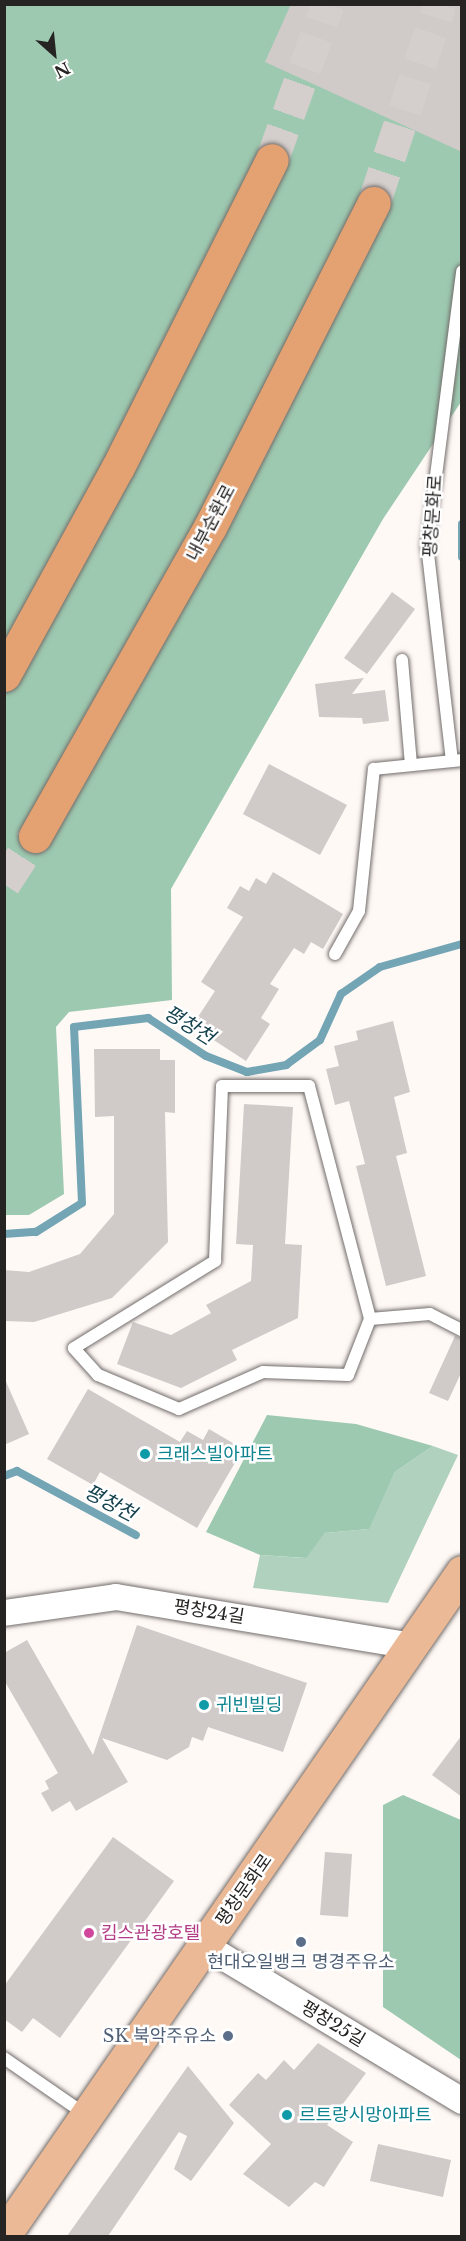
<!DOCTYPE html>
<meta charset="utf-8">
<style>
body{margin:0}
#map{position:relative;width:466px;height:2241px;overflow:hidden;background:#fff9f6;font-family:"Libre Baskerville","Noto Sans KR",serif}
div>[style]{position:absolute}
.green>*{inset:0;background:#b1d1bf}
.forest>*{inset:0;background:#9dc9b0}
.stream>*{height:8px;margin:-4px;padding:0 4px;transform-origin:4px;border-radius:4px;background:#73a5b4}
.building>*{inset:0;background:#d0cac8}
.trunk-tunnel>*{height:33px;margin-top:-16.5px;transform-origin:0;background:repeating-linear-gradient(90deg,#d4cecc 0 33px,transparent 0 49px)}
.roads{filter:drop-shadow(0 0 2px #726d6b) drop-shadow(0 0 2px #726d6b)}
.service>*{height:12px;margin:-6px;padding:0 6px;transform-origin:6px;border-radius:6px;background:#fff}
.minor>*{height:26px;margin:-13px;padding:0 13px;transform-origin:13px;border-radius:13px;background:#fff}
.primary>*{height:33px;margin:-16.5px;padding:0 16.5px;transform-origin:16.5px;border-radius:16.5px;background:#ebb995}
.trunk>*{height:33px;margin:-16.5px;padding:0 16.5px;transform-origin:16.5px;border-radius:16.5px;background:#e4a272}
.dots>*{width:16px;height:16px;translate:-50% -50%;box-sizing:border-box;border:3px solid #fff;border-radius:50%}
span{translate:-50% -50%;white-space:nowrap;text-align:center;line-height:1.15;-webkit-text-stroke:5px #fff;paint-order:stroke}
.street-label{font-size:18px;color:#262423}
.culture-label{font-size:18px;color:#0d838f}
.left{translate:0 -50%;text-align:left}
.hotel-label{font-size:18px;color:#b23c85}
.service-label{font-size:18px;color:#4e5e75}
.right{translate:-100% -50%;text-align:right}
.water-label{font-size:20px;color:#15424e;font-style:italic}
.frame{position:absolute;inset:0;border:6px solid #262423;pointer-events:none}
.north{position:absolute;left:24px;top:24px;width:60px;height:60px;-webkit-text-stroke:4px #fff;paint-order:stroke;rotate:153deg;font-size:16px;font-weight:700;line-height:24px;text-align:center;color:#262423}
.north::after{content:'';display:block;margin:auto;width:21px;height:27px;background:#262423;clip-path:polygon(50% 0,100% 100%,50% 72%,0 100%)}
</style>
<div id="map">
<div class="green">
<div style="clip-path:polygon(433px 1446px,458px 1455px,388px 1603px,253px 1588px,260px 1555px,305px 1558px,325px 1533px,368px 1529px,395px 1472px)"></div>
</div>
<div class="forest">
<div style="clip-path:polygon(5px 5px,461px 5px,461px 402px,383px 519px,171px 889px,172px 1000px,69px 1012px,56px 1027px,64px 1194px,29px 1215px,5px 1215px)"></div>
<div style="clip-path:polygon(267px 1415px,356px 1424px,433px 1446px,395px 1472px,369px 1529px,325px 1533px,306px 1558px,260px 1555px,206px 1532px)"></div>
<div style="clip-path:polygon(403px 1795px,461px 1820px,461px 2060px,383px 2007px,383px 1805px)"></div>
</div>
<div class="stream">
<div style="left:462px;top:524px;width:33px;rotate:90deg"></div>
<div style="left:4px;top:1234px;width:32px;rotate:-4deg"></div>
<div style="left:36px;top:1232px;width:54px;rotate:-32.2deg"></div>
<div style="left:82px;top:1203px;width:176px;rotate:-92.6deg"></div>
<div style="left:74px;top:1027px;width:75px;rotate:-6.9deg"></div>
<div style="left:148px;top:1018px;width:69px;rotate:33.2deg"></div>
<div style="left:206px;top:1056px;width:44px;rotate:21.3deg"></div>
<div style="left:247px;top:1072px;width:40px;rotate:-10deg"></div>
<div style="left:286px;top:1065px;width:42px;rotate:-36.3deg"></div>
<div style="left:320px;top:1040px;width:51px;rotate:-65.5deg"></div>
<div style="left:341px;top:994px;width:47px;rotate:-34.7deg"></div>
<div style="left:380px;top:967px;width:85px;rotate:-15.7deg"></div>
<div style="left:4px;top:1476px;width:14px;rotate:-21deg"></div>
<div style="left:17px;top:1471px;width:135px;rotate:28.3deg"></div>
</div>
<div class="building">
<div style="clip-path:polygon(291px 4px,462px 4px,462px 152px,265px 62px)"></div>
<div style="clip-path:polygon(392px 592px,415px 609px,367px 674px,344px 658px)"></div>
<div style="clip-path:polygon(364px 678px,352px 694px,385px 690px,389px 721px,363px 724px,362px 718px,319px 717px,315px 684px)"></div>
<div style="clip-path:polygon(269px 764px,347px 805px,320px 855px,243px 814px)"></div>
<div style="clip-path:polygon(273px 872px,343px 914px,323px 949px,311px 942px,304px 954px,294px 948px,270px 984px,279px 989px,261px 1018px,270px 1024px,246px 1061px,192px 1026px,215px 991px,201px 982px,243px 917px,227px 908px,240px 886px,249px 891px,256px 878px,266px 884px)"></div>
<div style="clip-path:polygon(393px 1021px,410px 1092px,394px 1097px,407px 1153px,396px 1156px,426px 1276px,386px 1286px,356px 1166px,365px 1164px,349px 1101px,335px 1105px,326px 1069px,339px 1066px,334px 1046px,358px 1040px,356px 1031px)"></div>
<div style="clip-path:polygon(94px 1049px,160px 1049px,160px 1060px,175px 1060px,175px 1113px,165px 1112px,168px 1242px,112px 1298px,34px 1322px,4px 1321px,4px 1270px,29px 1272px,80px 1254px,114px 1214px,114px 1116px,95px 1117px)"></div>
<div style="clip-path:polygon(244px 1104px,293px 1107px,285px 1244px,302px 1245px,298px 1318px,232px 1350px,237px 1360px,181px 1388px,117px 1364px,133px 1322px,171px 1335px,211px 1313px,206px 1305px,251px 1281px,253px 1245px,236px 1244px)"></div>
<div style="clip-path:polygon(455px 1336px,462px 1338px,462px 1371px,448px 1401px,429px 1393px)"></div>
<div style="clip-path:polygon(4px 1377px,29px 1434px,4px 1445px)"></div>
<div style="clip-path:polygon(88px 1389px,180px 1442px,187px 1431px,203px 1440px,209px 1429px,243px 1449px,197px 1528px,100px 1472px,93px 1485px,47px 1459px)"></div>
<div style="clip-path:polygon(137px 1625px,307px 1683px,283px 1752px,208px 1727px,203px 1741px,192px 1737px,189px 1747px,167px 1760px,102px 1738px,128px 1782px,76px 1811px,70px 1801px,52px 1812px,41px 1793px,49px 1789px,45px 1781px,58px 1773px,4px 1680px,4px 1653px,27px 1640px,93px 1755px)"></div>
<div style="clip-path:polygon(462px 1735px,462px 1797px,432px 1775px)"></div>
<div style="clip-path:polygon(113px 1837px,174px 1881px,60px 2038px,33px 2018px,22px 2032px,4px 2019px,4px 1986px)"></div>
<div style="clip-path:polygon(325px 1852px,352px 1854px,348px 1917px,320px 1915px)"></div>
<div style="clip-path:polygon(318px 2043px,366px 2073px,327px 2125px,353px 2142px,324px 2187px,315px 2182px,289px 2207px,243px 2174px,271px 2144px,229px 2105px,258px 2073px,266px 2080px,284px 2060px,294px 2070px)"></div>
<div style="clip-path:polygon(188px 2066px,234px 2123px,191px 2181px,174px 2169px,187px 2136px,179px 2132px,108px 2236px,67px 2236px)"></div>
<div style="clip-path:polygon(378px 2144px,451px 2160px,443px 2197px,370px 2181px)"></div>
</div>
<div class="trunk-tunnel">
<div style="left:272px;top:160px;width:166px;rotate:-70.3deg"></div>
<div style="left:374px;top:203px;width:210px;rotate:-71.7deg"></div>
<div style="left:4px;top:884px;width:57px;rotate:-57.1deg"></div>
</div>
<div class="roads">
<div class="service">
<div style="left:402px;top:660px;width:105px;rotate:85.1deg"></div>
<div style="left:452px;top:761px;width:216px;rotate:-96.6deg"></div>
<div style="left:427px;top:546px;width:277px;rotate:-82.7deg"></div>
<div style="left:335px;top:954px;width:49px;rotate:-60.8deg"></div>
<div style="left:359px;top:911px;width:143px;rotate:-84deg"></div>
<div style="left:374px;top:769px;width:88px;rotate:-5.8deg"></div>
<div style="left:222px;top:1086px;width:87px"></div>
<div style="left:309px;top:1086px;width:241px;rotate:75.3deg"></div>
<div style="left:370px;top:1319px;width:60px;rotate:111.4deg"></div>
<div style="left:348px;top:1375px;width:85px;rotate:-178deg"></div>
<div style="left:263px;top:1372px;width:92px;rotate:156.2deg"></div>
<div style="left:179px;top:1409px;width:88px;rotate:-157.2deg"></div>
<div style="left:98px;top:1375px;width:36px;rotate:-132deg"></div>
<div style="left:74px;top:1348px;width:166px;rotate:-31.7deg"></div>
<div style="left:215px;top:1261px;width:175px;rotate:-87.7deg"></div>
<div style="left:370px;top:1319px;width:60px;rotate:-4.8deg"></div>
<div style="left:430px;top:1314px;width:36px;rotate:27deg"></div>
<div style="left:4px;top:2058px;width:98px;rotate:34.7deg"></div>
</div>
<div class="minor">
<div style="left:4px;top:1613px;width:113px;rotate:-8.1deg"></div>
<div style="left:116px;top:1597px;width:301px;rotate:9.4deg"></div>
<div style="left:205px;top:1946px;width:300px;rotate:31.1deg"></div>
</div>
<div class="primary">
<div style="left:4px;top:2235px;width:806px;rotate:-55.36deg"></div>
</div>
<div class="trunk">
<div style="left:4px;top:675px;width:237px;rotate:-61.3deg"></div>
<div style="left:118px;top:467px;width:343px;rotate:-63.4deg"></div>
<div style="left:35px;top:836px;width:355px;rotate:-60.5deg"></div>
<div style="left:210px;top:527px;width:363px;rotate:-63.2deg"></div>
</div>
</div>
<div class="dots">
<div style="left:145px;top:1454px;background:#0f9aa8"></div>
<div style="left:204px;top:1705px;background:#0f9aa8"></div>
<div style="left:89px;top:1933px;background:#d1479c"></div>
<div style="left:301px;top:1942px;background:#5c6f8a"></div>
<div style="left:228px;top:2036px;background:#5c6f8a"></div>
<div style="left:287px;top:2115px;background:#0f9aa8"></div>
</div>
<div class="street-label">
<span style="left:433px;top:516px;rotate:-86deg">평창문화로</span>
<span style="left:211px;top:523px;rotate:-62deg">내부순환로</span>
<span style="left:209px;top:1612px;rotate:9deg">평창24길</span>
<span style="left:244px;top:1890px;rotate:-55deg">평창문화로</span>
<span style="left:333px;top:2024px;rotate:31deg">평창25길</span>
</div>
<div class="culture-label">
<span class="left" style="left:157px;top:1454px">크래스빌아파트</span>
<span class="left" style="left:216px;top:1705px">귀빈빌딩</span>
<span class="left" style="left:299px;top:2115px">르트랑시망아파트</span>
</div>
<div class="hotel-label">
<span class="left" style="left:101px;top:1933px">킴스관광호텔</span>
</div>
<div class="service-label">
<span style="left:301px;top:1962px">현대오일뱅크 명경주유소</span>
<span class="right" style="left:216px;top:2036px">SK 북악주유소</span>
</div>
<div class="water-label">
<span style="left:189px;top:1025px;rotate:32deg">평창천</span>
<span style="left:110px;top:1503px;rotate:28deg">평창천</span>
</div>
<div class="frame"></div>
<div class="north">N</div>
</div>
